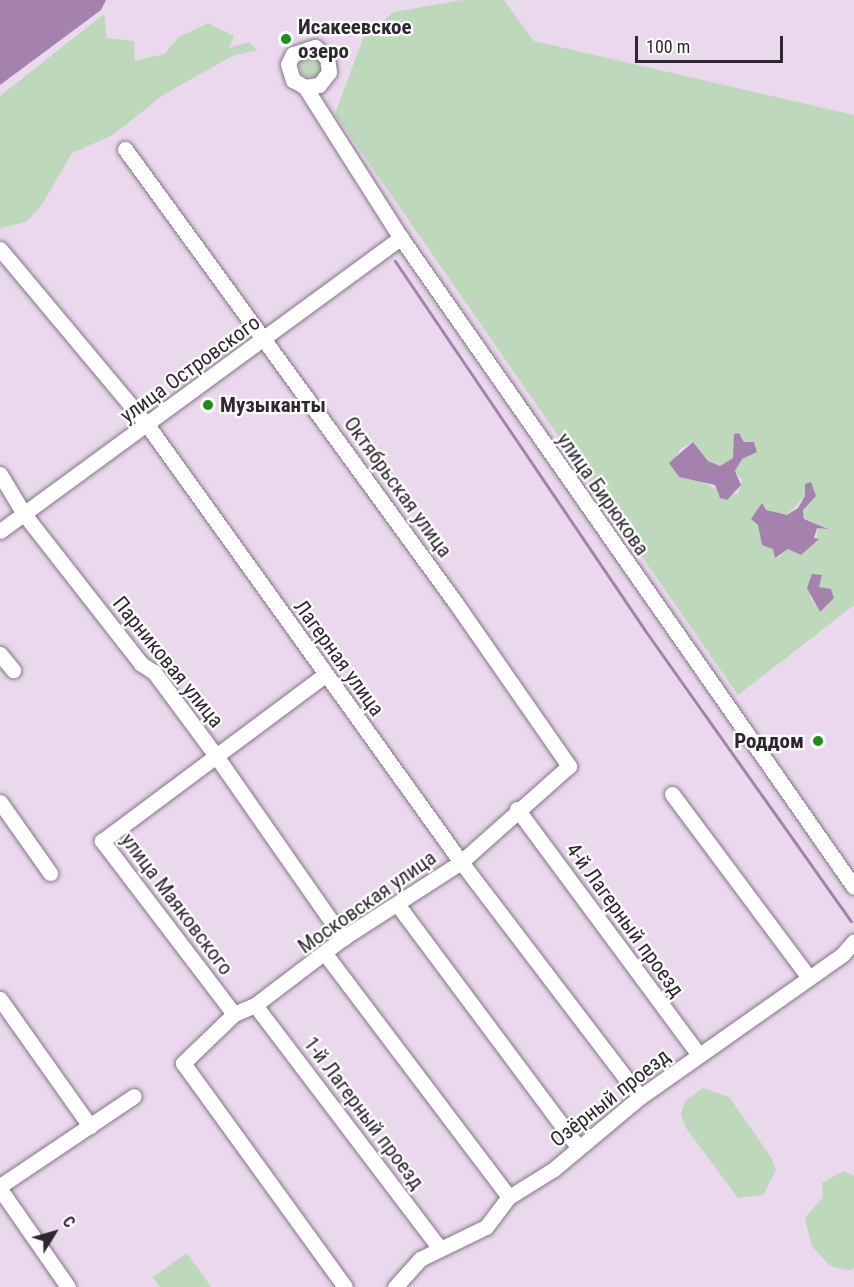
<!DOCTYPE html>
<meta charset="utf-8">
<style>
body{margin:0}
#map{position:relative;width:854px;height:1287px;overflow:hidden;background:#ead8ed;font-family:"Roboto Condensed",sans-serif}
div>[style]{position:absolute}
.green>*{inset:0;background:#bed8bb}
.round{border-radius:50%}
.water>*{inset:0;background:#a582ad}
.stream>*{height:3px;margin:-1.5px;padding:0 1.5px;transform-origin:1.5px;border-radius:1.5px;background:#a582ad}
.roads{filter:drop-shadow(0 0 2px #857588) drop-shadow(0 0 2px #857588)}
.minor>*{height:15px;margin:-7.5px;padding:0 7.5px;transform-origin:7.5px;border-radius:7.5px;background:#fff}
.dots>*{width:16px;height:16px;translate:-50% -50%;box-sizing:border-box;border:3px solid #fff;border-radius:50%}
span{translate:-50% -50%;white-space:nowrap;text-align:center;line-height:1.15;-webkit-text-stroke:4.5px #fff;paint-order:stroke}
.poi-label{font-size:21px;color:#2e272f;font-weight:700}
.left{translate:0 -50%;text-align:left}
.right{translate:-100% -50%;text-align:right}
.street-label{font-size:21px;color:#2e272f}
.north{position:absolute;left:24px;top:1203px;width:60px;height:60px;-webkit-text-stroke:4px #fff;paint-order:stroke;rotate:53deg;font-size:16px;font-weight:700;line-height:24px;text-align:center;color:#2e272f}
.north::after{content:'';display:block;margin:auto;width:21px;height:27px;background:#2e272f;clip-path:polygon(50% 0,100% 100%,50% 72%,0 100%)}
.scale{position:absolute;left:635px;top:36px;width:148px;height:27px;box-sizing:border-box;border:3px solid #2e272f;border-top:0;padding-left:8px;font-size:18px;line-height:21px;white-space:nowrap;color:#2e272f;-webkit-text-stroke:4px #fff;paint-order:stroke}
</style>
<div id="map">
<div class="green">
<div style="clip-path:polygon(evenodd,462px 0,504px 0,534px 41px,854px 115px,854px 605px,738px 695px,335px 114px,364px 36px,394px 12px,462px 0,739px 433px,745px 442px,754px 442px,757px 452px,742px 459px,735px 471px,742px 480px,738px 494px,721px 492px,694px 477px,679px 477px,672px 464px,681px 448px,693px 442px,708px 461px,720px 466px,733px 458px,739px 433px,462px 0,805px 496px,811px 500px,803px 510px,805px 519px,826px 528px,817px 528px,817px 539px,801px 555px,788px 549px,778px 558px,755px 516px,787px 515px,805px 496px,462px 0,822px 575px,819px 587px,831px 589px,834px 598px,820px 612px,811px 599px,811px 579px,822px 575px)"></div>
<div style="clip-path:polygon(104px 14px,107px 38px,134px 41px,135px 61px,164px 54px,179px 37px,208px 23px,234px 36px,229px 48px,249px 42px,257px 50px,232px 56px,163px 95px,113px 135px,72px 153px,41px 206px,26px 222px,0 228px,0 96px)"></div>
<div class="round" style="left:300px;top:55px;width:22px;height:22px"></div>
<div style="clip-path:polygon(703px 1088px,729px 1097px,771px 1157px,776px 1170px,763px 1195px,738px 1198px,686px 1128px,681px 1114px,685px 1101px)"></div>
<div style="clip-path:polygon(844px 1171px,854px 1176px,854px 1268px,849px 1270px,830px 1266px,811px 1245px,805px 1218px,823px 1197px,822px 1183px)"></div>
<div style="clip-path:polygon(187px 1253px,211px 1287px,160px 1287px,153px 1277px)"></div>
</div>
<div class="water">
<div style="clip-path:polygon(0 0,106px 0,101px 10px,0 85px)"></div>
<div style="clip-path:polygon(739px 433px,744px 442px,754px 442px,757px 452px,742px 459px,735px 471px,741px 485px,727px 500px,720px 498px,715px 485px,679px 477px,669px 463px,693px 442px,708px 461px,720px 466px,733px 458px,734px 434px)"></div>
<div style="clip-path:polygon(811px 482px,816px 496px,803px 510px,804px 519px,828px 529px,817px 528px,814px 538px,819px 539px,801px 555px,788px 549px,775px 558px,773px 549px,762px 545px,758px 525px,751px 519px,762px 503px,766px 510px,787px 515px,798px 508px,805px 496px,805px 484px)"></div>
<div style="clip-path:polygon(812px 574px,822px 575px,819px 587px,831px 589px,834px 598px,820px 612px,807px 588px)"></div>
</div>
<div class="stream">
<div style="left:395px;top:261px;width:444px;rotate:55.9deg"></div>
<div style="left:644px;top:629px;width:358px;rotate:54.7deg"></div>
</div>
<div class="roads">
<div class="minor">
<div style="left:305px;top:87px;width:14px;rotate:-8deg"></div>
<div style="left:319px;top:85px;width:16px;rotate:-52deg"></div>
<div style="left:329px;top:72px;width:14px;rotate:-98deg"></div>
<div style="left:327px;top:58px;width:16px;rotate:-137deg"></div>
<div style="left:315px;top:47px;width:23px;rotate:162deg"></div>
<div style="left:293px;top:54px;width:11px;rotate:117deg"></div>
<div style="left:288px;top:64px;width:17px;rotate:73deg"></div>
<div style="left:293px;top:80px;width:14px;rotate:30deg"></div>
<div style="left:305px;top:87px;width:179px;rotate:57.6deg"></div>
<div style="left:401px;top:238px;width:791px;rotate:55.09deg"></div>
<div style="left:125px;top:149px;width:560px;rotate:53.93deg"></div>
<div style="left:455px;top:602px;width:200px;rotate:55.2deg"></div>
<div style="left:569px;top:766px;width:144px;rotate:138.4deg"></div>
<div style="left:461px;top:862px;width:140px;rotate:147.2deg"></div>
<div style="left:343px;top:938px;width:111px;rotate:142.7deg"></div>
<div style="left:255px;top:1005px;width:23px;rotate:157deg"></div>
<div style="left:234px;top:1014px;width:71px;rotate:136.1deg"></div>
<div style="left:183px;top:1063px;width:276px;rotate:54.1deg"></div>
<div style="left:0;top:249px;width:231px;rotate:50.1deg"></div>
<div style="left:148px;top:426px;width:537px;rotate:54.33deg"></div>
<div style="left:461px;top:862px;width:295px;rotate:52.7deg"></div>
<div style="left:0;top:474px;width:47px;rotate:59deg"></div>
<div style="left:24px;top:514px;width:190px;rotate:52deg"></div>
<div style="left:141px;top:664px;width:15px;rotate:32deg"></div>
<div style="left:154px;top:672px;width:101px;rotate:53.5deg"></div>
<div style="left:214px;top:753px;width:226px;rotate:55.1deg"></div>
<div style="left:0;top:531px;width:497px;rotate:-36.2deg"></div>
<div style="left:0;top:654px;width:21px;rotate:51deg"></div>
<div style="left:672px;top:794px;width:229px;rotate:53.3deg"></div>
<div style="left:0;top:802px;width:87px;rotate:54.8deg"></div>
<div style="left:517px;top:809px;width:306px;rotate:53.5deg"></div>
<div style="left:397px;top:904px;width:303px;rotate:53.3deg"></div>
<div style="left:326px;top:955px;width:303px;rotate:52.9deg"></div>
<div style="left:0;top:999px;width:156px;rotate:54.7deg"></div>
<div style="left:255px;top:1005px;width:304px;rotate:52.8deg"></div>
<div style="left:234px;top:1014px;width:218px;rotate:-127.3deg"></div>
<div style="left:102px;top:841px;width:278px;rotate:-36.7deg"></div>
<div style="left:0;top:1186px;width:161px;rotate:-33.9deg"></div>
<div style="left:0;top:1189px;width:119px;rotate:55.2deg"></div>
<div style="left:395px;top:1287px;width:38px;rotate:-48deg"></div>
<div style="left:420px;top:1259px;width:73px;rotate:-25.9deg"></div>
<div style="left:486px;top:1227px;width:38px;rotate:-53deg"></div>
<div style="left:509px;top:1197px;width:53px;rotate:-31.9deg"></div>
<div style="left:554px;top:1169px;width:112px;rotate:-39.9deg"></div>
<div style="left:640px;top:1097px;width:247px;rotate:-35.1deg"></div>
<div style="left:842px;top:955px;width:18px;rotate:-49deg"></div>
</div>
</div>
<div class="dots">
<div style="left:286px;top:39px;background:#1b8f18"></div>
<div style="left:208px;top:405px;background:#1b8f18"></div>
<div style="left:818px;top:741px;background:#1b8f18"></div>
</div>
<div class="poi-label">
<span class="left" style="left:298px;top:39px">Исакеевское<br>озеро</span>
<span class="left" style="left:220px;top:405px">Музыканты</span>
<span class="right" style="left:804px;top:741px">Роддом</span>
</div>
<div class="street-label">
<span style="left:190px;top:369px;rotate:-36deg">улица Островского</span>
<span style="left:398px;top:487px;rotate:54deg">Октябрьская улица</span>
<span style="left:603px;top:494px;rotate:55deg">улица Бирюкова</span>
<span style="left:339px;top:658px;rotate:54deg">Лагерная улица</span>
<span style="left:168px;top:662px;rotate:51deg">Парниковая улица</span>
<span style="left:367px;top:902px;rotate:-35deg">Московская улица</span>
<span style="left:177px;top:904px;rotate:53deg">улица Маяковского</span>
<span style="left:625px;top:920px;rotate:54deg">4-й Лагерный проезд</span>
<span style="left:610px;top:1098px;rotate:-38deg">Озёрный проезд</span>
<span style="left:364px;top:1113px;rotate:53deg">1-й Лагерный проезд</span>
</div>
<div class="north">С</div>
<div class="scale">100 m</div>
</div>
